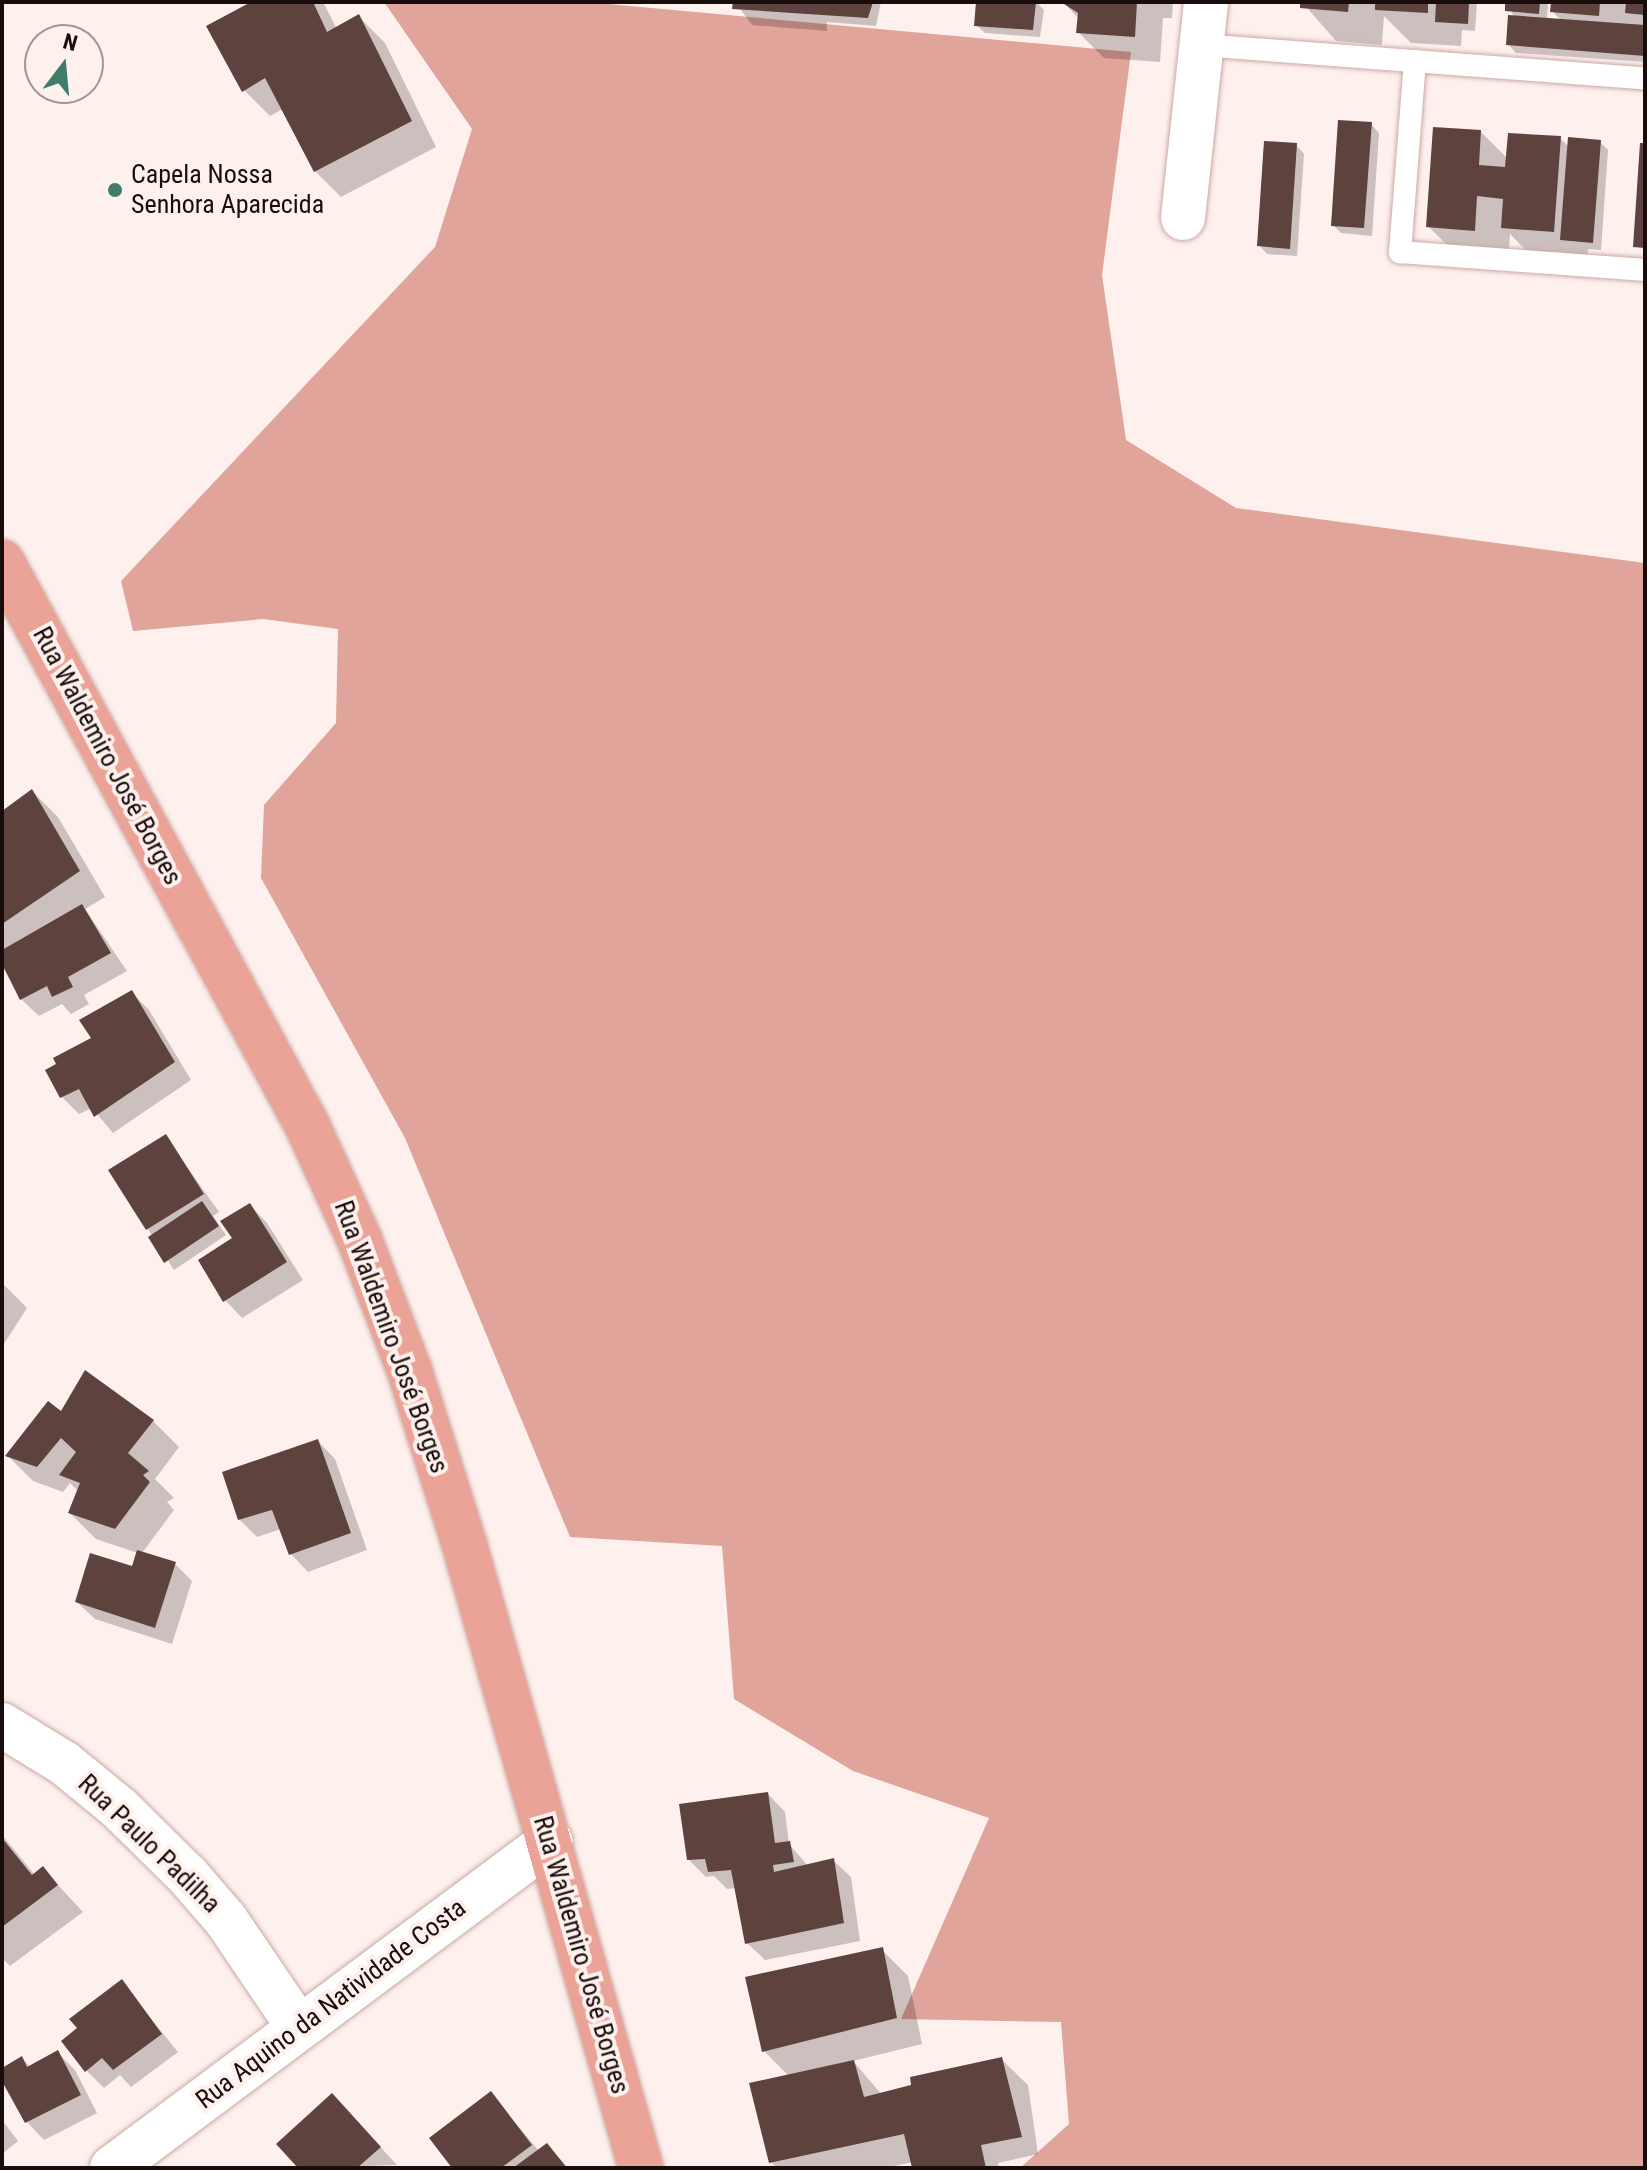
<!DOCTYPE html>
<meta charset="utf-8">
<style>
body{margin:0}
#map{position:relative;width:1647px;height:2170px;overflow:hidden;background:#fef0ed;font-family:"Roboto Condensed",sans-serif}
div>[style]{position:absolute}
.forest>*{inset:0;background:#e1a49a}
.shadow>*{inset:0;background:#0003}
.building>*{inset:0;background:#5d423d}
.roads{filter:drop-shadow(0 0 2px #caaaa4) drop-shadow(0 0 2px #caaaa4)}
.service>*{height:22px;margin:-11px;padding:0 11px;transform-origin:11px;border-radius:11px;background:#fff}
.minor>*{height:44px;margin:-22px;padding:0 22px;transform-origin:22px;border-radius:22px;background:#fff}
.primary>*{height:44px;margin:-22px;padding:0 22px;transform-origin:22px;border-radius:22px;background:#eba398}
.dots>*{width:22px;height:22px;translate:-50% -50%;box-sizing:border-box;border:4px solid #fef0ed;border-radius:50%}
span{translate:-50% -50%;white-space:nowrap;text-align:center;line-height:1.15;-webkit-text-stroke:8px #fef0ed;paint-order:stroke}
.poi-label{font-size:26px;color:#180d0b}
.left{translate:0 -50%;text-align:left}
.street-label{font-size:26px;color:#180d0b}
.frame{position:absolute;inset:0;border:4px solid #180d0b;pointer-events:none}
.north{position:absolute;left:24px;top:24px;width:80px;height:80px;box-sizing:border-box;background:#fef0ed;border:2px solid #a29593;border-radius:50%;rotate:16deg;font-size:22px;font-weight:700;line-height:32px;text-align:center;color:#180d0b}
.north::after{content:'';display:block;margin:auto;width:28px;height:36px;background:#3d7d6a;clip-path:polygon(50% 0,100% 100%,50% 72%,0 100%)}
</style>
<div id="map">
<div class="forest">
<div style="clip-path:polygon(384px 2px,586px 2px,1131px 52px,1102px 275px,1126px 440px,1236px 508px,1645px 563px,1645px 2168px,1020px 2168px,1069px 2124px,1061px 2022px,901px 2019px,989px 1818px,853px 1771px,734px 1699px,722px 1546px,570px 1537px,405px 1138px,261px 878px,264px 805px,336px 723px,338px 629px,263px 619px,133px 631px,121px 581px,435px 247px,472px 129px)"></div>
</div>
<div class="shadow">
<div style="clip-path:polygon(256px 2px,323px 2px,337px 29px,359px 17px,385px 43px,436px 147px,341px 197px,315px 171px,283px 109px,270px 116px,244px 90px)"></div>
<div style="clip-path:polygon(735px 2px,881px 2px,876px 26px,827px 22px,827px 31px,752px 25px)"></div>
<div style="clip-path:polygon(978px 2px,1036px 2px,1044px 10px,1040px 37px,985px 33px,976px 25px)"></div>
<div style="clip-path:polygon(1173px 2px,1172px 18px,1163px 18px,1160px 62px,1104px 58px,1078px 32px,1079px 19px,1064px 3px)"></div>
<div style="clip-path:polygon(1302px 2px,1477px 2px,1475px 31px,1462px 30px,1461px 46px,1411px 43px,1384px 16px,1382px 45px,1336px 41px)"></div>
<div style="clip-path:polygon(1507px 2px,1548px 2px,1547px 20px,1562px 21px,1552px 11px,1553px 2px,1645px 2px,1645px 62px,1516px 53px,1508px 44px,1514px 17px)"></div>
<div style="clip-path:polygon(1371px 124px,1379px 133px,1372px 236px,1341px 233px,1333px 225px)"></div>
<div style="clip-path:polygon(1481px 132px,1508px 159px,1560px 138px,1569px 147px,1600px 142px,1608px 150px,1601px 250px,1588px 249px,1587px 265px,1537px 262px,1510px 234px,1508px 264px,1462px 260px,1428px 226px)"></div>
<div style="clip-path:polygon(1296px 145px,1304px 154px,1297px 256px,1267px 254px,1259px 245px)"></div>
<div style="clip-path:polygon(32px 791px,58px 817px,105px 897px,85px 909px,127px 971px,84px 995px,89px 1004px,71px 1014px,62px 1004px,39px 1016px,21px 999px,2px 965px,2px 813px)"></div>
<div style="clip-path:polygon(131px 992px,149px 1010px,191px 1080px,113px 1133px,92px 1108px,79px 1114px,62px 1097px,93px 1039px)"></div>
<div style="clip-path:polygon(165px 1136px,219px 1212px,213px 1216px,226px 1235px,174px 1270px,111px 1171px)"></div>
<div style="clip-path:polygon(250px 1205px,267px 1223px,303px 1280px,242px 1318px,225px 1300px)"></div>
<div style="clip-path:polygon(2px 1283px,27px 1308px,2px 1347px)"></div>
<div style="clip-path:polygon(85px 1373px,153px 1421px,179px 1447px,155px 1479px,174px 1498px,167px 1502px,174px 1510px,142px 1553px,175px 1564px,192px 1581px,172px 1644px,95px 1619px,77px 1602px,133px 1569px,138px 1553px,96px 1539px,70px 1513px,79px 1492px,70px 1483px,63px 1492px,33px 1481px,8px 1456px,62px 1414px)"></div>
<div style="clip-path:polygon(318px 1441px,335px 1459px,367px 1550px,308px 1572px,291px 1554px,281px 1529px,257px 1537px,239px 1519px)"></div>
<div style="clip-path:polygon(768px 1794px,785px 1812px,789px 1844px,808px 1866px,833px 1860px,851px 1877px,860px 1941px,765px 1960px,747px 1943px,736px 1888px,727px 1889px,714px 1876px,706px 1877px,688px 1859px)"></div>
<div style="clip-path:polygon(2px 1835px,35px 1875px,43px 1869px,83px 1912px,10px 1966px,2px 1958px)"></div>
<div style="clip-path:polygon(882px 1950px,908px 1976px,922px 2044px,853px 2061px,882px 2095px,1001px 2059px,1028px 2085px,1038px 2154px,998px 2163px,999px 2168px,914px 2168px,913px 2162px,885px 2168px,777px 2168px,771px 2162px,789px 2076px,764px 2051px)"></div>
<div style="clip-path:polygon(121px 1982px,178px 2052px,131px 2087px,120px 2075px,104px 2088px,86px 2070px)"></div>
<div style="clip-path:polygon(58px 2053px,75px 2070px,97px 2113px,44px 2140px,27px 2122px,2px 2071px,22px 2058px,31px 2068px)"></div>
<div style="clip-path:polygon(491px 2094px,539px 2151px,547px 2145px,568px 2168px,455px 2168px)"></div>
<div style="clip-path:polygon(349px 2113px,397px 2165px,301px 2168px)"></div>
<div style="clip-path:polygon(2px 2120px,18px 2141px,2px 2154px)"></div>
</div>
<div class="building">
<div style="clip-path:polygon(251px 2px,313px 2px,327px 32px,359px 14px,412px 121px,314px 172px,265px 78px,242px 92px,206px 26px)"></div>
<div style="clip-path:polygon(733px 2px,873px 2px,868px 18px,732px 9px)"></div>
<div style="clip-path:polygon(976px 2px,1036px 2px,1033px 30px,974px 26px)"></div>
<div style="clip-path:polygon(1061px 2px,1137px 2px,1135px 37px,1076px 33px,1078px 13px)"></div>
<div style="clip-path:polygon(1300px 2px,1349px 2px,1348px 12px,1300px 8px)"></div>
<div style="clip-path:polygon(1375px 2px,1428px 2px,1428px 13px,1375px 10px)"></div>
<div style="clip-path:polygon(1436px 2px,1469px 2px,1468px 24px,1435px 22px)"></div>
<div style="clip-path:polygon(1505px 2px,1540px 2px,1539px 14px,1505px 11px)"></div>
<div style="clip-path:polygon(1551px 2px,1600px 2px,1599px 16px,1550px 12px)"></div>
<div style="clip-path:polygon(1626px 2px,1645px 2px,1645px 15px,1625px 13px)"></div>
<div style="clip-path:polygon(1508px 15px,1645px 25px,1645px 56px,1506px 45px)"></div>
<div style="clip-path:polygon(1338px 120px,1372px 122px,1364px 228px,1331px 226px)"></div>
<div style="clip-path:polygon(1433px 127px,1481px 130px,1479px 165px,1505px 167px,1508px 133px,1561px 136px,1554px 232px,1501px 228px,1503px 199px,1477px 196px,1475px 231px,1426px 227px)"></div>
<div style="clip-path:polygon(1568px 137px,1601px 140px,1593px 243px,1560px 240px)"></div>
<div style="clip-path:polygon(1264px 141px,1297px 143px,1290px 249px,1257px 246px)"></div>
<div style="clip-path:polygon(1640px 143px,1645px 143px,1645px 248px,1633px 247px)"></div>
<div style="clip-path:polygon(32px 789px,80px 871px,2px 924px,2px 811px)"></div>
<div style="clip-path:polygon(82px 904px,111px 953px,68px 977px,73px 987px,52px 997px,47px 986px,20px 1000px,2px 964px,2px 950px)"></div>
<div style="clip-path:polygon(132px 990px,175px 1062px,94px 1117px,79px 1089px,60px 1098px,45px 1070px,56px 1064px,53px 1058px,91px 1038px,79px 1020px)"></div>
<div style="clip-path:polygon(166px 1134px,204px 1194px,146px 1230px,108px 1170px)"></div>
<div style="clip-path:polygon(202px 1201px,219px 1226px,164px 1263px,148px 1237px)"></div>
<div style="clip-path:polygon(250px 1203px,287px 1262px,223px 1302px,198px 1260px,232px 1238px,220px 1221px)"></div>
<div style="clip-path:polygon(85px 1370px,154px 1420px,128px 1453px,149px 1471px,143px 1475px,150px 1482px,115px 1529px,68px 1513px,80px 1483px,59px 1475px,76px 1452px,61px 1438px,37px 1467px,5px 1456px,48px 1401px,61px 1411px)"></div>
<div style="clip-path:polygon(318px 1439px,351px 1533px,289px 1555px,272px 1510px,238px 1520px,222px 1472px)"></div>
<div style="clip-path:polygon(137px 1550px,176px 1562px,155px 1628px,75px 1602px,90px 1553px,132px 1566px)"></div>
<div style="clip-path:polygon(768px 1792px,775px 1843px,790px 1841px,794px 1862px,773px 1865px,774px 1872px,834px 1858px,844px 1923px,745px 1944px,731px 1870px,708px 1872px,705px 1859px,687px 1860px,679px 1804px)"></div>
<div style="clip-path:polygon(2px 1838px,32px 1875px,43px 1866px,58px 1885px,2px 1927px)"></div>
<div style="clip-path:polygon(883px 1947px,897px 2018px,762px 2052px,745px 1977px)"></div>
<div style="clip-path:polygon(122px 1979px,162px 2034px,113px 2070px,102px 2058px,85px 2072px,61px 2041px,77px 2028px,69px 2019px)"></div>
<div style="clip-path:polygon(58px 2050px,81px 2095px,25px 2123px,3px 2083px,2px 2068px,22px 2056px,27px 2067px)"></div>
<div style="clip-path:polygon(1002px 2057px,1022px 2137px,981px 2145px,986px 2168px,912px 2168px,904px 2134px,769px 2163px,749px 2083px,854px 2060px,864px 2097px,911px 2085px,910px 2077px)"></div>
<div style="clip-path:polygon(491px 2091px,532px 2145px,501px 2168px,452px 2168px,429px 2138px)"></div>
<div style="clip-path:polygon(332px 2093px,381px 2147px,357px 2168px,298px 2168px,276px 2144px)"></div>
<div style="clip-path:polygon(547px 2143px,567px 2168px,513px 2168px)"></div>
</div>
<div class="roads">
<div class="service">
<div style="left:1201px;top:45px;width:445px;rotate:4.3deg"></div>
<div style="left:1415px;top:61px;width:192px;rotate:94.5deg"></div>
<div style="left:1400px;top:252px;width:246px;rotate:4.2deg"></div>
</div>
<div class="minor">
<div style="left:1183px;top:218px;width:217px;rotate:-83.9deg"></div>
<div style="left:2px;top:1725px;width:73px;rotate:31.5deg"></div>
<div style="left:64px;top:1763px;width:71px;rotate:39.3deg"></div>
<div style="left:119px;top:1808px;width:97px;rotate:44.6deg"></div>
<div style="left:188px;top:1876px;width:58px;rotate:49.2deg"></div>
<div style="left:226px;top:1920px;width:130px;rotate:55.9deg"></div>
<div style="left:112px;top:2168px;width:547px;rotate:-36.74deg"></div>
</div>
<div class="primary">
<div style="left:2px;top:562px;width:640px;rotate:61.55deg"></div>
<div style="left:307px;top:1125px;width:128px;rotate:65.4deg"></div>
<div style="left:360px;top:1241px;width:137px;rotate:69.1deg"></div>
<div style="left:409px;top:1369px;width:182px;rotate:72.5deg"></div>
<div style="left:464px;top:1543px;width:650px;rotate:74.19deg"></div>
</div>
</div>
<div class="dots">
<div style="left:115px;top:190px;background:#3d7d6a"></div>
</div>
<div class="poi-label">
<span class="left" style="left:131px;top:190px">Capela Nossa<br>Senhora Aparecida</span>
</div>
<div class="street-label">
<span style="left:107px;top:756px;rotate:62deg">Rua Waldemiro José Borges</span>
<span style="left:391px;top:1337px;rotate:70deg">Rua Waldemiro José Borges</span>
<span style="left:149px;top:1844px;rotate:44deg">Rua Paulo Padilha</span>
<span style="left:581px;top:1955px;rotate:74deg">Rua Waldemiro José Borges</span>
<span style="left:331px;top:2004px;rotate:-37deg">Rua Aquino da Natividade Costa</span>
</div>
<div class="frame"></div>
<div class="north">N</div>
</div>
